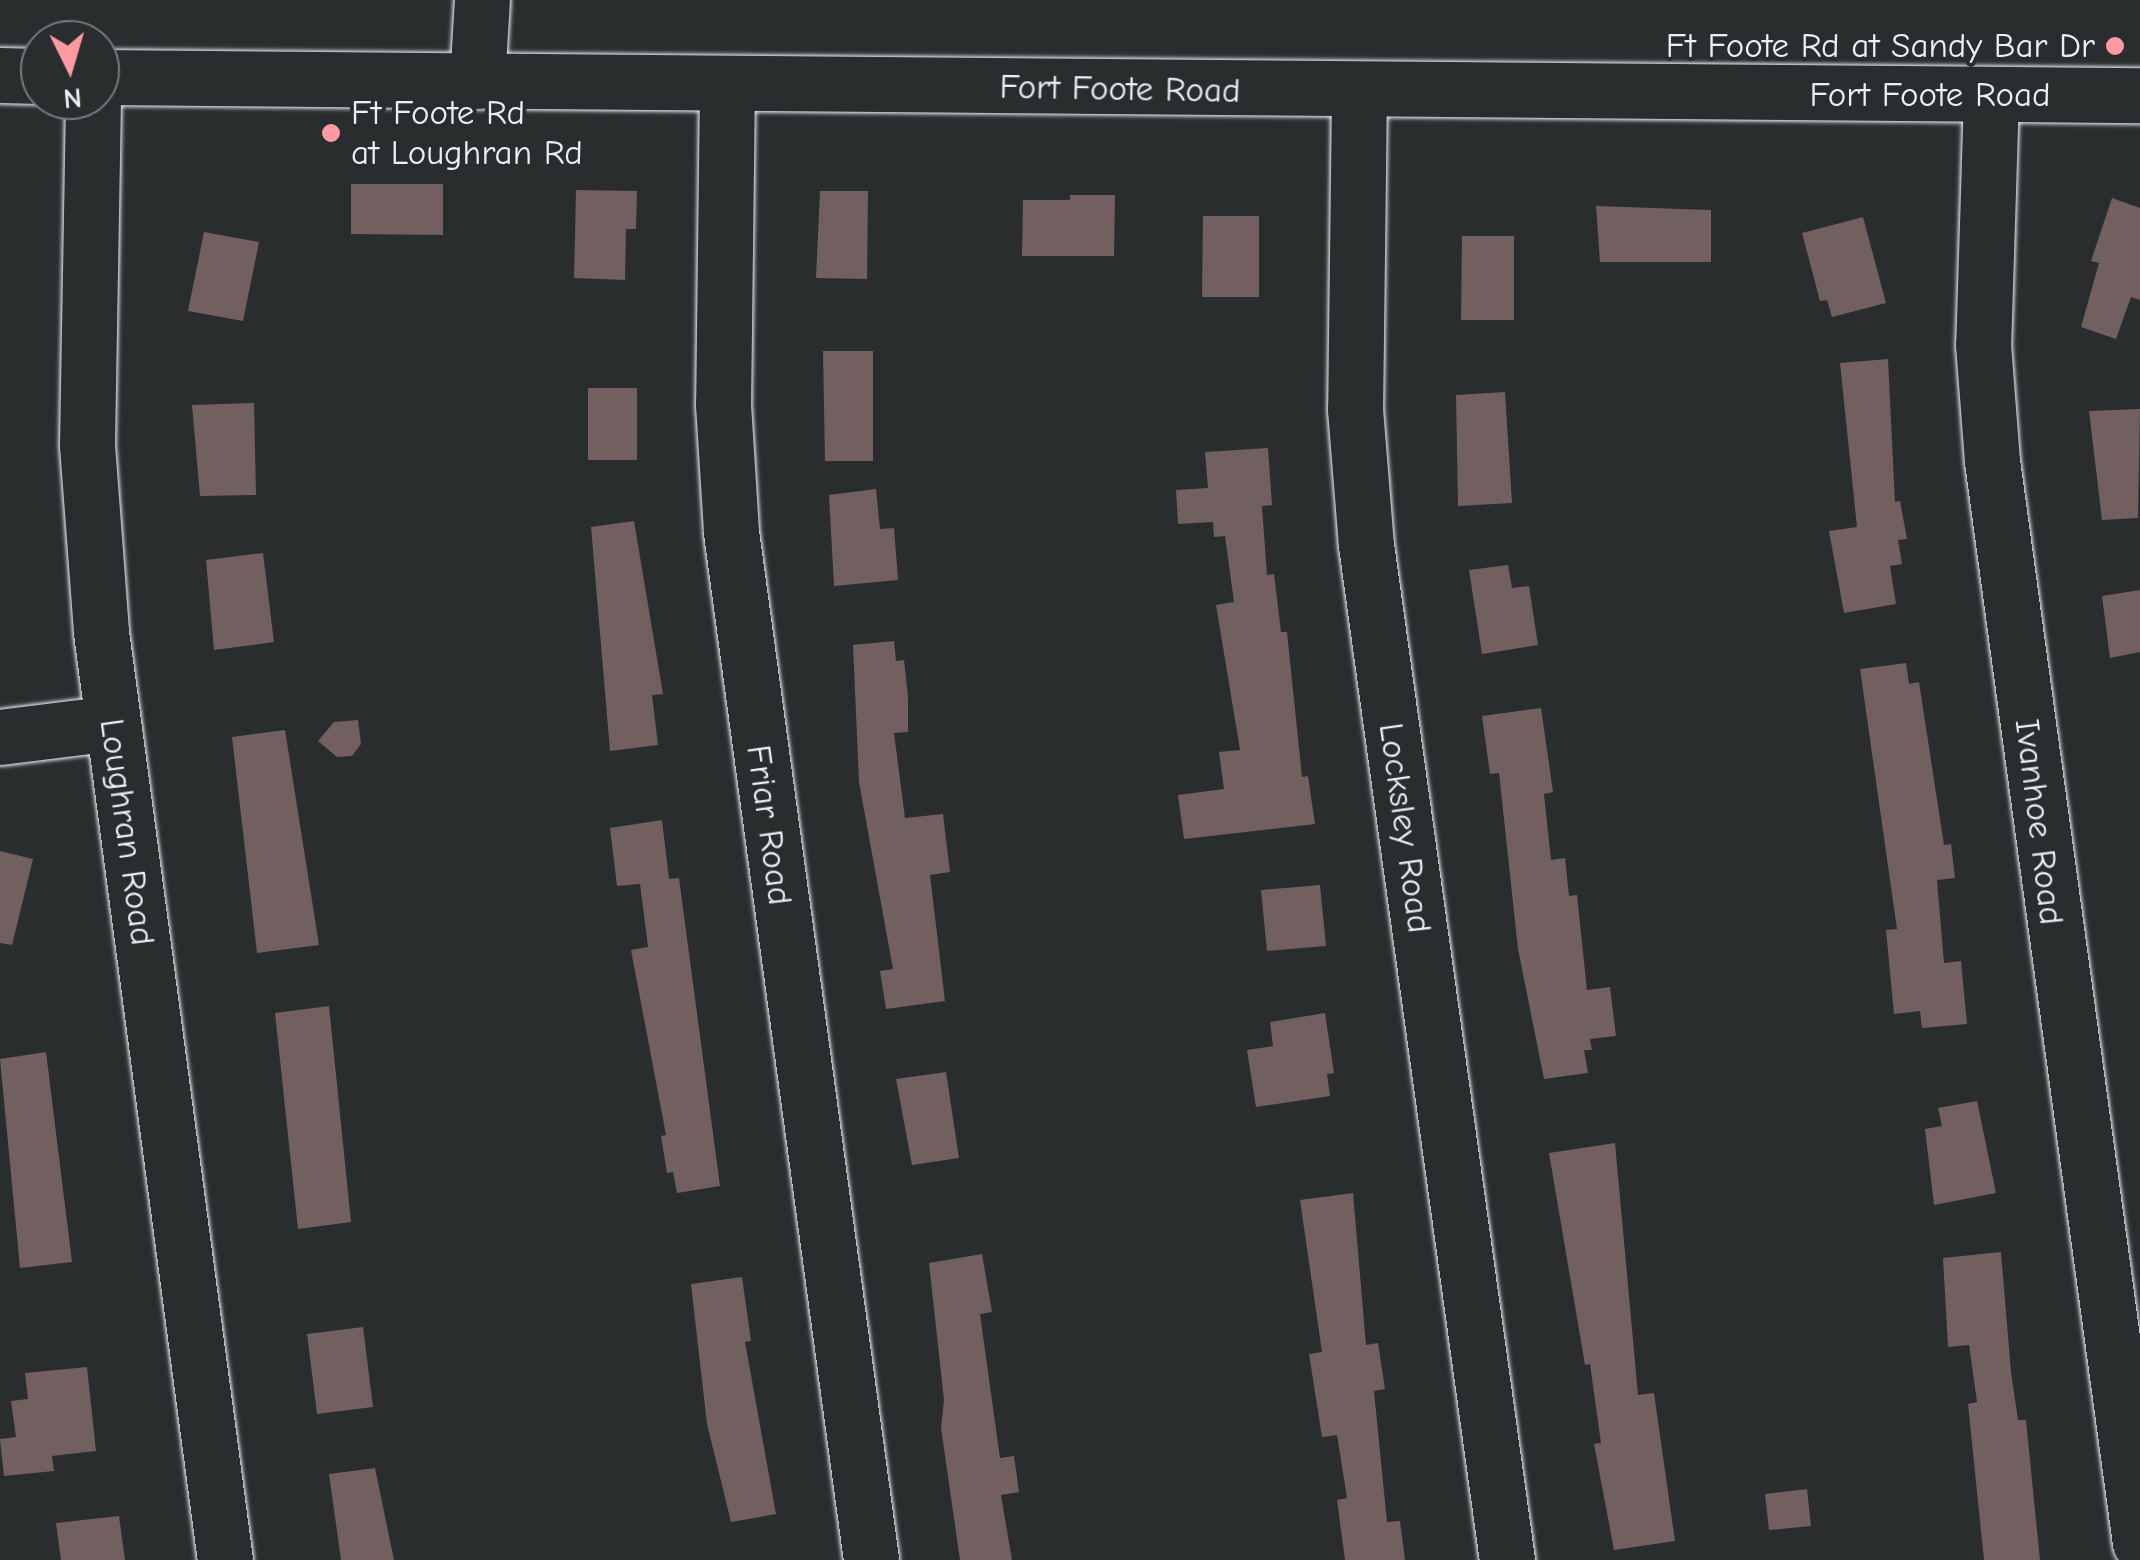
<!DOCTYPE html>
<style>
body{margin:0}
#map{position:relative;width:2140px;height:1560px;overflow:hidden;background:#2a2d2e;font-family:"Comic Neue",sans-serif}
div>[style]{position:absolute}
.building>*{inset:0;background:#725f5f}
.roads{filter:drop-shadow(0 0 2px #e8f1f8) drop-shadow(0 0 2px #e8f1f8)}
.minor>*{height:55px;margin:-27.5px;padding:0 27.5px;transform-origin:27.5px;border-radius:27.5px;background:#2a2d2e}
.dots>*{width:28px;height:28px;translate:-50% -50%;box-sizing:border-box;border:5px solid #2a2d2e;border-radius:50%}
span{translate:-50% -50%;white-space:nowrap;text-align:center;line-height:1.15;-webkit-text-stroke:8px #2a2d2e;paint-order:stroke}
.poi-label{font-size:35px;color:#e8f1f8}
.right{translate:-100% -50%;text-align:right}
.left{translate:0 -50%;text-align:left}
.street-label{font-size:35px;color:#e8f1f8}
.north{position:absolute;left:20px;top:20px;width:100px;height:100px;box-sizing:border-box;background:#2a2d2e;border:2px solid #767b7f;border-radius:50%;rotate:175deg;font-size:28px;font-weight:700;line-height:40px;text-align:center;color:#e8f1f8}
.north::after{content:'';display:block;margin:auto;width:35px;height:45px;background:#ff9aa2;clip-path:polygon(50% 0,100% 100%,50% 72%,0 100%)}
</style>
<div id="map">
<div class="building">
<div style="clip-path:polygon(351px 184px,443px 184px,443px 235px,351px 234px)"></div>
<div style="clip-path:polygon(576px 190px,637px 191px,636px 229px,626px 229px,625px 280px,574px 278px)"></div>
<div style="clip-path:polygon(820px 191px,868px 191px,867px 279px,816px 278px)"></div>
<div style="clip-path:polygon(1070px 195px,1115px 195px,1114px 256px,1022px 256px,1023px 200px,1070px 200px)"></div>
<div style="clip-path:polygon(2112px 198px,2140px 208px,2140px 300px,2131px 297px,2116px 339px,2081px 327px,2099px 263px,2091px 261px)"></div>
<div style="clip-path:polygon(1596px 206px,1711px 210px,1711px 262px,1600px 262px)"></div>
<div style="clip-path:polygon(1203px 216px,1259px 216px,1259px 297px,1202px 297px)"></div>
<div style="clip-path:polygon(1863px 217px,1886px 303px,1832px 317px,1827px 300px,1820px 301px,1802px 233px)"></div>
<div style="clip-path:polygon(204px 232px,259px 242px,243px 321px,188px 311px)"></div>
<div style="clip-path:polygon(1462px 236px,1514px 236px,1514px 320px,1461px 320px)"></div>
<div style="clip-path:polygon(823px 351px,873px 351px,873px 461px,825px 461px)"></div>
<div style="clip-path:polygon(1888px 359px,1895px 502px,1900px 501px,1907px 539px,1898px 540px,1902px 564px,1890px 566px,1896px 604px,1844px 613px,1829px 531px,1857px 527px,1840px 363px)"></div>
<div style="clip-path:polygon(588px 388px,637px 388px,637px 460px,588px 460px)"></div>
<div style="clip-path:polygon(1505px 392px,1512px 503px,1458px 506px,1456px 395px)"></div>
<div style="clip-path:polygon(254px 403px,256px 495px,200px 496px,192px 405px)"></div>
<div style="clip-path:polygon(2140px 409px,2138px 518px,2102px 520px,2089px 411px)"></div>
<div style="clip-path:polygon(1268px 448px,1272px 505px,1262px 506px,1267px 575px,1274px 574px,1281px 632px,1287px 632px,1302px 777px,1308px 776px,1315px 824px,1184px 839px,1178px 795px,1224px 789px,1219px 752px,1240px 750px,1216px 605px,1234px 602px,1225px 536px,1214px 537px,1213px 522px,1178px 524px,1176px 490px,1208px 488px,1205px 452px)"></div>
<div style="clip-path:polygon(876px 489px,880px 529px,894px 528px,898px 580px,834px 586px,829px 495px)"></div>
<div style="clip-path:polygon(634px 521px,663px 694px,652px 695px,658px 745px,610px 751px,591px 527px)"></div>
<div style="clip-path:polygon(263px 553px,274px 642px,214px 650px,206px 560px)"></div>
<div style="clip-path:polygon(1508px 565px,1512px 588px,1529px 586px,1538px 645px,1482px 654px,1469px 570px)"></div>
<div style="clip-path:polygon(2140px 590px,2140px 652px,2110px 658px,2102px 596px)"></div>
<div style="clip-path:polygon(894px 641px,896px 661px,904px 660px,908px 697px,908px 732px,894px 733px,905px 818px,943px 814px,950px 872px,930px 875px,945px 1001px,886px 1009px,880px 971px,893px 969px,859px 782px,853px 645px)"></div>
<div style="clip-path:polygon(1906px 663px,1909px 684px,1919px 682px,1944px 845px,1951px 844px,1955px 878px,1937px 880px,1944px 963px,1961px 961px,1967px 1024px,1922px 1028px,1920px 1011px,1894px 1014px,1886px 930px,1897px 929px,1860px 669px)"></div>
<div style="clip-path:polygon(1541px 708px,1553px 792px,1544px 794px,1551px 860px,1565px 858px,1569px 896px,1577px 895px,1587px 990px,1610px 987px,1616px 1036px,1590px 1039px,1592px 1050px,1584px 1050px,1588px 1073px,1544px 1079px,1518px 949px,1499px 773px,1490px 774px,1482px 716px)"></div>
<div style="clip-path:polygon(358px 720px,361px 744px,352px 756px,337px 757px,318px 741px,334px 722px)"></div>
<div style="clip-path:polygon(285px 730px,319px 945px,257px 953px,232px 737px)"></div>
<div style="clip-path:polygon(662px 820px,669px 879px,679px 878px,720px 1186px,677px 1193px,673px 1172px,667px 1173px,661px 1136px,666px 1135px,631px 950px,648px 947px,640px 884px,617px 886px,610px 828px)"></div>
<div style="clip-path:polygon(0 851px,33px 859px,12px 945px,0 943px)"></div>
<div style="clip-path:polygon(1320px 885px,1326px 946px,1267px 951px,1261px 890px)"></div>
<div style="clip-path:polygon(329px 1006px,351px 1222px,298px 1229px,275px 1013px)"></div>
<div style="clip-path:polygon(1325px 1013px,1334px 1073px,1327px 1074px,1330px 1096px,1256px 1107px,1247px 1050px,1273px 1046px,1270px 1022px)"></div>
<div style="clip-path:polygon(46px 1052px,72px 1262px,20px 1268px,0 1059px)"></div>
<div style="clip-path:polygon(946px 1072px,959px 1158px,912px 1165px,896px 1079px)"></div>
<div style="clip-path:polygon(1977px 1101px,1996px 1193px,1934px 1205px,1925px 1129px,1942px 1126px,1938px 1108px)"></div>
<div style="clip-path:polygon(1615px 1143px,1638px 1395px,1654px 1393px,1675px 1541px,1614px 1550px,1594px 1444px,1601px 1443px,1590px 1364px,1585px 1365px,1549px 1153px)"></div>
<div style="clip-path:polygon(1353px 1193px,1366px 1345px,1378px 1343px,1385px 1389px,1374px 1391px,1387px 1522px,1400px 1521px,1405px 1560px,1345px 1560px,1337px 1500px,1347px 1498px,1337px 1435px,1322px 1437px,1309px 1354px,1322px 1352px,1300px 1200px)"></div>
<div style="clip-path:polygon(2001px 1252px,2011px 1372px,2018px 1420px,2026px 1420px,2040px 1560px,1984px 1560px,1968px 1404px,1977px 1402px,1969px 1345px,1948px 1347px,1943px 1258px)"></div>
<div style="clip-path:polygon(982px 1254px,992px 1312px,980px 1314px,1000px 1458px,1014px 1456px,1019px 1492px,1001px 1495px,1012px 1560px,960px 1560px,941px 1428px,944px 1400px,929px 1263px)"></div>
<div style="clip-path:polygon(742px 1277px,751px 1341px,745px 1342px,776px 1514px,731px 1522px,707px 1424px,691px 1284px)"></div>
<div style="clip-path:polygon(363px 1327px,373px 1407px,317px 1414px,307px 1334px)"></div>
<div style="clip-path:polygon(87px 1367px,96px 1451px,52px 1456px,54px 1471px,4px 1476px,0 1439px,16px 1437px,11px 1401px,28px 1399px,25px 1373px)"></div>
<div style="clip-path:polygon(375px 1468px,394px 1560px,341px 1560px,329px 1474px)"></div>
<div style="clip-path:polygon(1807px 1489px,1811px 1526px,1769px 1530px,1765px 1494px)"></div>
<div style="clip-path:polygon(119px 1516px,125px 1560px,61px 1560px,56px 1523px)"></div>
</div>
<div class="roads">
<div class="minor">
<div style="left:0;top:75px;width:40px;rotate:1.4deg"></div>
<div style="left:100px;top:77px;width:2040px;rotate:0.51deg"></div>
<div style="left:477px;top:81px;width:81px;rotate:-86.5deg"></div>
<div style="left:727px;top:85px;width:319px;rotate:90.7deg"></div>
<div style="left:723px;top:404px;width:128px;rotate:86.4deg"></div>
<div style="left:731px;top:532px;width:1037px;rotate:82.24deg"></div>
<div style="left:1359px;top:91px;width:318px;rotate:90.7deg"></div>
<div style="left:1355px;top:409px;width:136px;rotate:85.4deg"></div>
<div style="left:1366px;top:545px;width:1025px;rotate:82.09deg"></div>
<div style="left:1991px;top:96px;width:248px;rotate:91.8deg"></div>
<div style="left:1983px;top:344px;width:117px;rotate:85.6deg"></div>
<div style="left:1992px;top:461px;width:1092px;rotate:82.21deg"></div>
<div style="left:93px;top:100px;width:345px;rotate:91deg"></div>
<div style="left:87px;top:445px;width:188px;rotate:85.7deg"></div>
<div style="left:101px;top:632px;width:936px;rotate:82.39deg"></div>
<div style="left:0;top:737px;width:113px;rotate:-7.1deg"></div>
</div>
</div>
<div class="dots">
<div style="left:2115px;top:46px;background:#ff9aa2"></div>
<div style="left:331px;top:133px;background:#ff9aa2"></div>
</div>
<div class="poi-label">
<span class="right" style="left:2095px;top:46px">Ft Foote Rd at Sandy Bar Dr</span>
<span class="left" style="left:351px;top:133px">Ft Foote Rd<br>at Loughran Rd</span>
</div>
<div class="street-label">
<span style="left:1120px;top:89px;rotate:1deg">Fort Foote Road</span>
<span style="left:1930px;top:95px">Fort Foote Road</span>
<span style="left:2039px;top:822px;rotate:83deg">Ivanhoe Road</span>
<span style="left:769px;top:825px;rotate:82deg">Friar Road</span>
<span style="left:1405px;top:828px;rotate:82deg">Locksley Road</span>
<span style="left:127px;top:832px;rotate:82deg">Loughran Road</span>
</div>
<div class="north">N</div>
</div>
